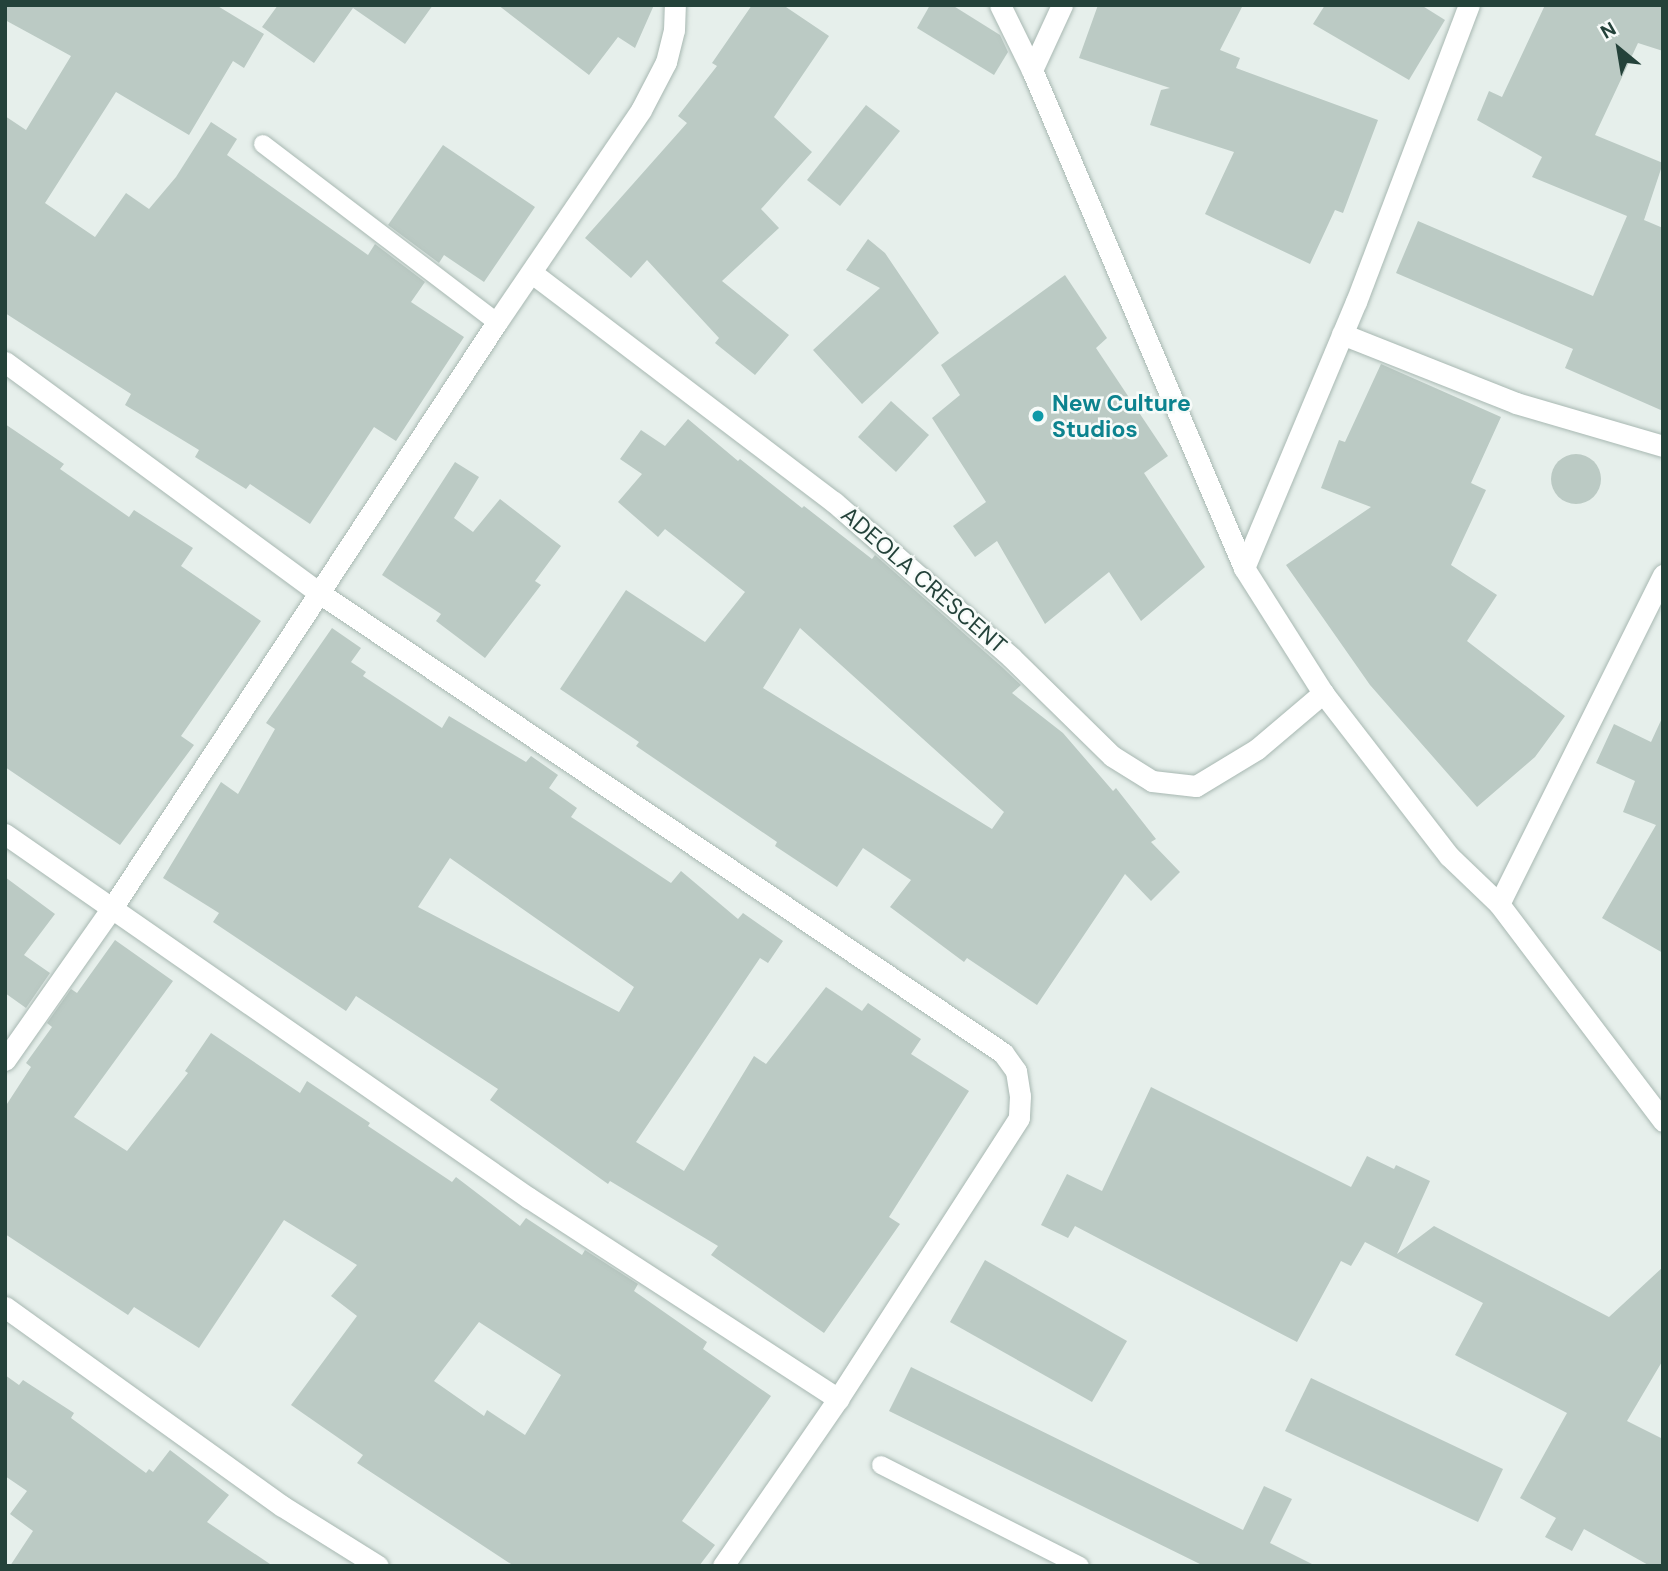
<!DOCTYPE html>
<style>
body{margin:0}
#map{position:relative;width:1668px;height:1571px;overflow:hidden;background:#e6efeb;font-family:"DM Sans",sans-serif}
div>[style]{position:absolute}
.building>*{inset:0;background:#bbcac4}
.round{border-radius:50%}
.roads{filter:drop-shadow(0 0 2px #a8b8b2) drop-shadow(0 0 2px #a8b8b2)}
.service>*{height:18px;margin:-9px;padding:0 9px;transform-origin:9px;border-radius:9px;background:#fff}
.minor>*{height:21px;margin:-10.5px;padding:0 10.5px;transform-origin:10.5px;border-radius:10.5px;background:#fff}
.dots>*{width:19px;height:19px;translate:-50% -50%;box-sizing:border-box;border:4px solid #f7fbf9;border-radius:50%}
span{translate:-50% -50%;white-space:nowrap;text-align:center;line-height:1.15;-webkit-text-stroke:5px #f7fbf9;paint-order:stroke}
.culture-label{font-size:23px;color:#0d838f;font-weight:700}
.left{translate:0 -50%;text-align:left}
.street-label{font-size:23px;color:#24423a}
.frame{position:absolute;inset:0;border:7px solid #24423a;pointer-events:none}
.north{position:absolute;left:1584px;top:14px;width:70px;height:70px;-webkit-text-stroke:5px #f7fbf9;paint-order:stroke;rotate:330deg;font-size:19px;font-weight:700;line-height:28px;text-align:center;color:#24423a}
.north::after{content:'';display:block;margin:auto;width:24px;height:32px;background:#24423a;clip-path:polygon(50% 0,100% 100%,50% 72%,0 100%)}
</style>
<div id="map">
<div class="building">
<div style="clip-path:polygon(5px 5px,216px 5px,264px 34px,244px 68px,233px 61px,189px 135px,116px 92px,45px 203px,95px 237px,126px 193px,149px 209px,176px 177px,211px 122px,237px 139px,227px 155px,368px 255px,375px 244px,425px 282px,411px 302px,464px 337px,396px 441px,374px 427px,310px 524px,250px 484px,246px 489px,195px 457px,199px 450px,125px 405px,131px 394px,5px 313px,5px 116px,26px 130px,71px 56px,5px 20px)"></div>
<div style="clip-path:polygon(278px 5px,433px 5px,405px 44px,353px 8px,314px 63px,262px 27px)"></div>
<div style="clip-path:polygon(498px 5px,654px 5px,635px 48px,618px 37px,589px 75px)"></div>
<div style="clip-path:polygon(752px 5px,783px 5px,829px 36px,774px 117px,812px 152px,761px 209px,779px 228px,722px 281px,789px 335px,755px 375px,715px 343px,719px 338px,647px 260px,631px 278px,585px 238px,687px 123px,678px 116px,717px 66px,712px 63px)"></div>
<div style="clip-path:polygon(930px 5px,952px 5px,1000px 35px,1008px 52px,994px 75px,917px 28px)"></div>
<div style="clip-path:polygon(1098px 5px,1243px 5px,1220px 50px,1240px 58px,1236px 68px,1378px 120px,1343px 213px,1335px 210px,1310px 264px,1205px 214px,1234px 152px,1150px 125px,1161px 90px,1170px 88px,1079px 58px)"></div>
<div style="clip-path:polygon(1325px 5px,1421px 5px,1445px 20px,1409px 80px,1313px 24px)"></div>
<div style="clip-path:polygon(1545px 5px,1663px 5px,1663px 51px,1638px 43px,1595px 135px,1663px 163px,1644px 220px,1663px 228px,1663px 411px,1565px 368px,1573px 349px,1396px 273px,1418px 221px,1593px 296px,1627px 216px,1532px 177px,1542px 157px,1477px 120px,1489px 91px,1502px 97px)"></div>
<div style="clip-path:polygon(866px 105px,900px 131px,840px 206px,807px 180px)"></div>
<div style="clip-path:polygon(443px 145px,535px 207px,484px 282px,444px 255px,439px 263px,388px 225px)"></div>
<div style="clip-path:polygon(868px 239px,885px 253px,939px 333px,862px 404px,813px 350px,880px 288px,846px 270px)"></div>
<div style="clip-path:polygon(1065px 275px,1107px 338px,1096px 348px,1168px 456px,1144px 473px,1205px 567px,1141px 621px,1109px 572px,1045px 624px,997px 541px,975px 557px,953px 526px,986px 502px,932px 418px,960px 395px,941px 365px)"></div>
<div style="clip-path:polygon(1381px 364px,1501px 417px,1471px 483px,1486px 490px,1451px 565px,1497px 595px,1467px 641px,1565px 716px,1535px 757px,1477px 807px,1370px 685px,1286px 565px,1371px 507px,1321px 488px,1339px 440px,1345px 442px)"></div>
<div style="clip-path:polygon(891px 401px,929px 435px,896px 472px,858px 437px)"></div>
<div style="clip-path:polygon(evenodd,688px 419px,738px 461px,740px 459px,802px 508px,804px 506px,872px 559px,875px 555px,1002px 667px,1021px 685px,1012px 693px,1063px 733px,1113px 791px,1116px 788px,1156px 839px,1151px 842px,1180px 872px,1151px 901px,1125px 874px,1037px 1005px,967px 958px,964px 962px,890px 907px,911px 880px,863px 848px,837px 887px,775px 846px,777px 842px,636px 746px,639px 742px,560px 689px,626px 590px,705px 642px,745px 592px,665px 529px,658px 537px,618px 502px,642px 474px,620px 459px,641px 430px,665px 446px,688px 419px,800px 628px,1004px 812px,992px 829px,763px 688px,800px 628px)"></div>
<div style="clip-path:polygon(5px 424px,64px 464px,60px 469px,129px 517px,134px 510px,193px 548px,181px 566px,261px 621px,181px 736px,194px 745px,120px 845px,5px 767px)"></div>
<div class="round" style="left:1551px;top:454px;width:50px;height:50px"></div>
<div style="clip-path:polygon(455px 462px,479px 477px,454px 518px,473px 532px,500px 499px,561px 546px,535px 581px,541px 585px,485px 658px,436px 621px,441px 614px,382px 575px)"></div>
<div style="clip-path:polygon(evenodd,332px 628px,361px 648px,351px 662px,366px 672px,363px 676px,442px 728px,449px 716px,526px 762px,531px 756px,558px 775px,549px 788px,577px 808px,571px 817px,671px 883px,681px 871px,738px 919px,743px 913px,783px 941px,768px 963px,760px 958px,636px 1142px,684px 1171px,754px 1056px,766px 1064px,826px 987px,862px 1011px,868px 1003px,921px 1039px,911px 1054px,969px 1091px,889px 1217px,900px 1224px,824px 1333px,711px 1255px,718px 1246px,610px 1181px,608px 1184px,490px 1100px,498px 1089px,356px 996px,346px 1011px,213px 922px,219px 913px,163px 878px,221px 782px,238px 794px,275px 729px,266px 723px,332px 628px,450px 858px,634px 987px,619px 1012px,418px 907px,450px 858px)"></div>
<div style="clip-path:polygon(1663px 716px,1663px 953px,1602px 918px,1656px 825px,1623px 812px,1635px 781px,1596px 763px,1614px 724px,1651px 742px)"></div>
<div style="clip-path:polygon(5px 877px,55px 914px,24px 955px,50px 973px,26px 1008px,5px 993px)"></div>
<div style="clip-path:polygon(evenodd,115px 940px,173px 981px,74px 1117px,127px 1151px,188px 1073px,185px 1071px,211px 1033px,300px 1093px,307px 1081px,370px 1123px,368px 1126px,452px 1182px,456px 1177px,520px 1226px,526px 1218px,582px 1255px,585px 1250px,638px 1284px,634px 1291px,707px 1342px,703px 1349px,771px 1396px,682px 1521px,715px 1545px,699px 1566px,514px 1566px,357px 1463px,363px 1455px,291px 1405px,357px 1316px,331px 1296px,357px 1265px,284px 1220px,199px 1348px,134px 1307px,128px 1315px,5px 1234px,5px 1107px,31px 1067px,26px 1063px,52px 1027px,47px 1023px,71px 989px,77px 993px,115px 940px,479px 1322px,561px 1375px,525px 1435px,487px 1410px,484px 1416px,434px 1381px,479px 1322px)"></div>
<div style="clip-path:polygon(1151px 1087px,1351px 1187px,1367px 1156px,1394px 1169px,1396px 1165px,1430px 1181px,1397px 1254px,1434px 1226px,1609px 1317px,1663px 1267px,1663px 1360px,1627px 1421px,1663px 1439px,1663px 1566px,1650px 1566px,1584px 1529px,1572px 1551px,1545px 1537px,1556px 1518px,1520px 1498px,1567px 1413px,1455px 1355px,1483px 1303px,1365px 1242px,1351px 1266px,1341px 1261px,1297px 1342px,1075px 1226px,1068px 1238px,1041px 1225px,1067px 1174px,1102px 1191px)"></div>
<div style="clip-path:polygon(985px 1260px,1127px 1341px,1092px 1402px,950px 1322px)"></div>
<div style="clip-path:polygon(911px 1367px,1243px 1530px,1264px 1486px,1292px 1499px,1270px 1543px,1316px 1566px,1204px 1566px,889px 1411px)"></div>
<div style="clip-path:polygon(5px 1375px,19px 1385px,23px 1380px,74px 1413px,71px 1418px,146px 1473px,149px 1469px,153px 1472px,170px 1450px,229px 1495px,207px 1522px,273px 1566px,10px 1566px,33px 1531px,10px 1514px,27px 1491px,5px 1476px)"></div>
<div style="clip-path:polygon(1311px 1378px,1503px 1469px,1478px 1522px,1285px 1431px)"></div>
</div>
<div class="roads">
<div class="service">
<div style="left:263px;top:144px;width:294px;rotate:37.3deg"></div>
<div style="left:881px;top:1465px;width:223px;rotate:26.9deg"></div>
</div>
<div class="minor">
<div style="left:1000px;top:5px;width:72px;rotate:63.8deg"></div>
<div style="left:1032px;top:70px;width:541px;rotate:66.94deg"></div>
<div style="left:1244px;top:568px;width:148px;rotate:57.7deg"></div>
<div style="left:1323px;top:693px;width:206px;rotate:52.3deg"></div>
<div style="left:1449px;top:856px;width:69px;rotate:43.8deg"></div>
<div style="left:1499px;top:904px;width:272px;rotate:52.9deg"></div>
<div style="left:1032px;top:70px;width:72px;rotate:-65.2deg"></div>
<div style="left:532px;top:273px;width:379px;rotate:37.2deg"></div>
<div style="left:834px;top:502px;width:235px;rotate:41.2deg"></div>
<div style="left:1011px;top:657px;width:141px;rotate:44.4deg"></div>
<div style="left:1112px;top:756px;width:47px;rotate:32deg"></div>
<div style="left:1152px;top:781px;width:44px;rotate:6.5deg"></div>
<div style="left:1196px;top:786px;width:71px;rotate:-31.2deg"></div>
<div style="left:1257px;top:749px;width:87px;rotate:-40.3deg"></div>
<div style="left:1342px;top:334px;width:187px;rotate:21.6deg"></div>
<div style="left:1516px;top:403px;width:153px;rotate:16.3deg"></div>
<div style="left:5px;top:362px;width:388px;rotate:36.3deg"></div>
<div style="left:318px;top:592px;width:826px;rotate:33.94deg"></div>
<div style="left:1003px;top:1053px;width:22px;rotate:54deg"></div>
<div style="left:1016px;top:1071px;width:25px;rotate:81deg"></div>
<div style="left:1020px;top:1096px;width:22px;rotate:93deg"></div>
<div style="left:1019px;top:1118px;width:334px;rotate:122.8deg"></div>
<div style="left:838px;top:1399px;width:203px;rotate:124.6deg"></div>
<div style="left:1244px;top:568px;width:289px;rotate:-67.2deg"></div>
<div style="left:1356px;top:302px;width:318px;rotate:-69.2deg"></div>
<div style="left:5px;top:834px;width:638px;rotate:34.79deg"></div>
<div style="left:529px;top:1198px;width:369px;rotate:33deg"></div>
<div style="left:1499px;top:904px;width:368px;rotate:-63.5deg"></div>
<div style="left:5px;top:1060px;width:186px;rotate:-54.9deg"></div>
<div style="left:112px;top:908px;width:701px;rotate:-56.7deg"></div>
<div style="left:497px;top:322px;width:256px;rotate:-55.8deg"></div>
<div style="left:641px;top:110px;width:54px;rotate:-62.5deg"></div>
<div style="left:666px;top:62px;width:33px;rotate:-76deg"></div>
<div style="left:674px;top:30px;width:25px;rotate:-88deg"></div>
<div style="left:5px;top:1307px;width:341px;rotate:35.7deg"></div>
<div style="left:282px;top:1506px;width:113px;rotate:32deg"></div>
</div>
</div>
<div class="dots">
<div style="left:1038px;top:416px;background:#0f9aa8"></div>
</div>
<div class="culture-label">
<span class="left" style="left:1052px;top:416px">New Culture<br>Studios</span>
</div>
<div class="street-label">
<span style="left:924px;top:580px;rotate:41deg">ADEOLA CRESCENT</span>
</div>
<div class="frame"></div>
<div class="north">N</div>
</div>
